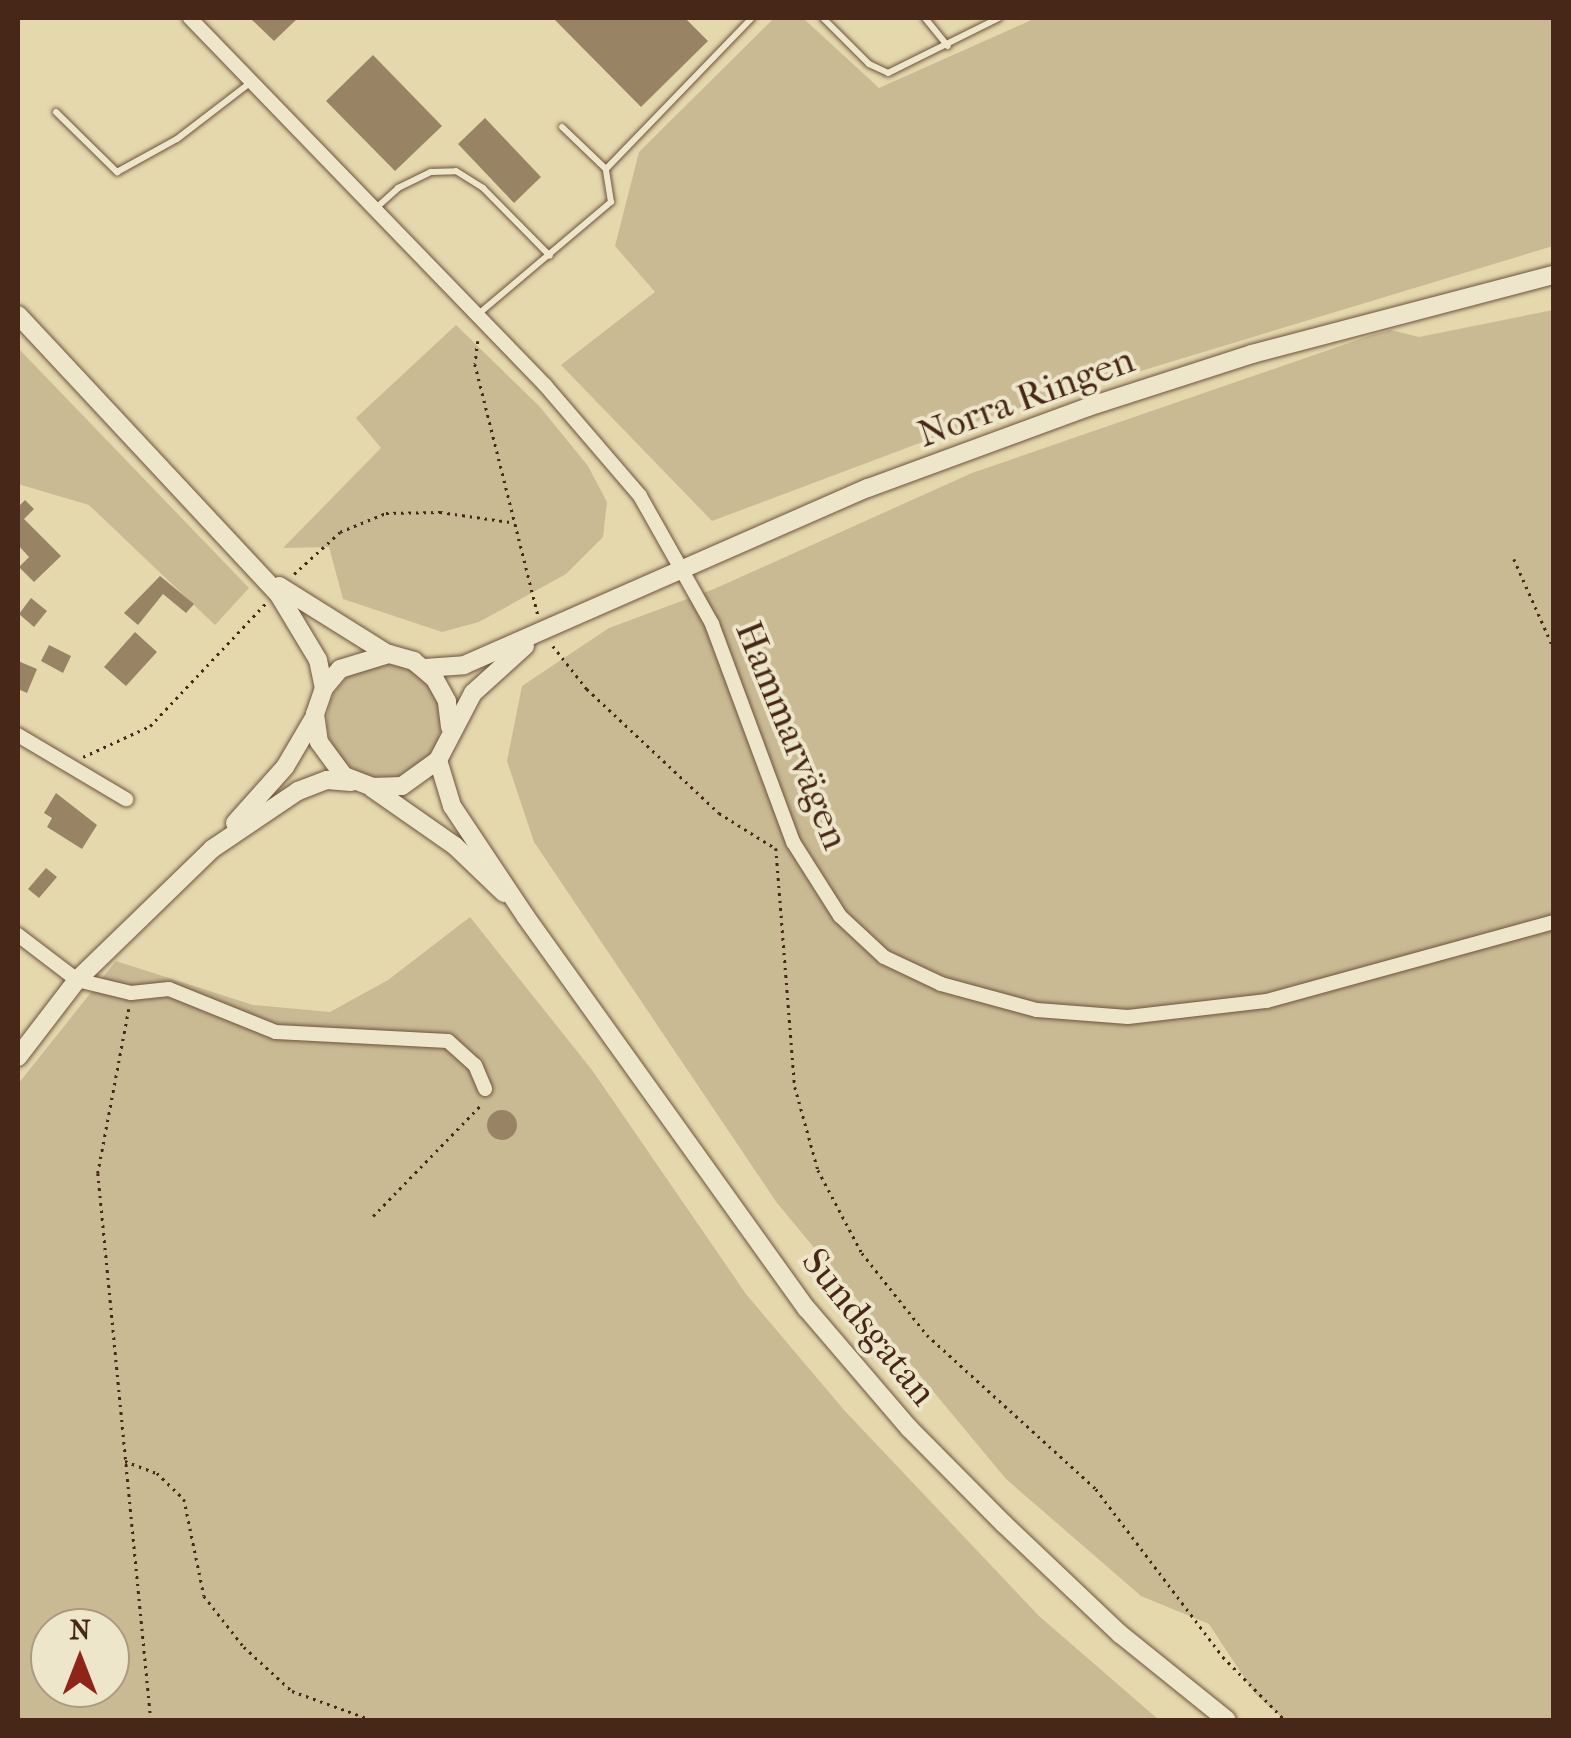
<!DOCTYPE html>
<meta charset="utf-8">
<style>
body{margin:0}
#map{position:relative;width:1571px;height:1738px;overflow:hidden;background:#e5d8ad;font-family:"IM FELL French Canon",serif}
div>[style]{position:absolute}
.green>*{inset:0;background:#caba94}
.round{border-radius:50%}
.building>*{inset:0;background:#998365}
.path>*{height:2.5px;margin-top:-1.25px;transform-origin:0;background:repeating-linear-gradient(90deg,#472717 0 2.5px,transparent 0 7.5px)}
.roads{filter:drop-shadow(0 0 2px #6e533c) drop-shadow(0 0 2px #6e533c)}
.service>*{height:6px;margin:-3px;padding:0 3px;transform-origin:3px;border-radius:3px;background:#eee6ca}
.minor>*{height:14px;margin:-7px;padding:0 7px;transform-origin:7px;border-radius:7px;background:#eee6ca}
.secondary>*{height:18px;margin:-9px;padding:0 9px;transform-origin:9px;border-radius:9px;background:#eee6ca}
span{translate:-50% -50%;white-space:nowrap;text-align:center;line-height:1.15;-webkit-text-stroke:8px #eee6ca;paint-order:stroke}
.street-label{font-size:38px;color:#472717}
.frame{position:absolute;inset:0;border:20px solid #472717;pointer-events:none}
.north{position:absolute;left:30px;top:1608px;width:100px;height:100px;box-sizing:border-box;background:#eee6ca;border:2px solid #ab9a82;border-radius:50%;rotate:0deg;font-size:28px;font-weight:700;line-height:40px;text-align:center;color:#472717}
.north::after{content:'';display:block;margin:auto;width:35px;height:45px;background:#8f2418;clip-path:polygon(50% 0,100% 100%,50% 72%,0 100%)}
</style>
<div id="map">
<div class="green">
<div style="clip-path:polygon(774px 18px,803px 18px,879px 88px,1036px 18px,1553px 18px,1553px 246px,989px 417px,712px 521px,561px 365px,655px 292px,615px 246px,639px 152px)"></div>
<div style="clip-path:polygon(1553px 310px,1553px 1720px,1285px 1720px,1255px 1694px,1209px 1624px,1141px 1596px,1006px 1479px,777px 1203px,534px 842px,507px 761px,522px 686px,609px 628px,714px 589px,972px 473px,1372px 335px,1391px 330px,1419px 337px)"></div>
<div style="clip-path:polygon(456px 325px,540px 407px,588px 466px,607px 502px,603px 537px,566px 574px,479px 622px,442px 632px,343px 599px,329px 547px,283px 548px,381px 448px,356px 418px)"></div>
<div style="clip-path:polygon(18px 348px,249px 588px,215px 625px,89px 505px,18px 484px)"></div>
<div class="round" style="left:327px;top:664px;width:114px;height:114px"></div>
<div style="clip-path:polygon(evenodd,470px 917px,592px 1070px,746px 1294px,844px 1410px,1039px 1616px,1159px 1720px,18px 1720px,18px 1084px,116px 961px,253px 1005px,330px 1012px,388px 980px,470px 917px,50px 1628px,110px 1628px,110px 1688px,50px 1688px,50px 1628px)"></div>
</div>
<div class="building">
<div style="clip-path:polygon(250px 18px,298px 18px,274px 41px)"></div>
<div style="clip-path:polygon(553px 18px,685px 18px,708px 41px,641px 107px)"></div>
<div style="clip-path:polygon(373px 55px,442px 126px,395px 171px,326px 101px)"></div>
<div style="clip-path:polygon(485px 118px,541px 177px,514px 203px,458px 144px)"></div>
<div style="clip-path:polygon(25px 500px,34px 509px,24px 519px,61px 556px,34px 582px,19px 567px,29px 557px,18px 545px,18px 507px)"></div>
<div style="clip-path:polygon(160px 576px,194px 604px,186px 613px,163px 594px,138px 625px,124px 613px)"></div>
<div style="clip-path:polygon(31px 598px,47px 611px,34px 627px,19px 614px)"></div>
<div style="clip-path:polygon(135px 632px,157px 652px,126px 686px,104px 667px)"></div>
<div style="clip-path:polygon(49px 645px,71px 656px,63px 673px,41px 661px)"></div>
<div style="clip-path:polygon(18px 661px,37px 669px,27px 693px,18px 689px)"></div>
<div style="clip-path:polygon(56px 793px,97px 825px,82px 849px,47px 827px,52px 818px,44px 813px)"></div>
<div style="clip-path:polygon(46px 868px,57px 877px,39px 898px,28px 889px)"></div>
<div class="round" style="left:487px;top:1110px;width:30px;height:30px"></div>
</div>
<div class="path">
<div style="left:478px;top:341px;width:23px;rotate:97deg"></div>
<div style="left:475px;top:364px;width:258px;rotate:75.9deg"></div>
<div style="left:1514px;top:559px;width:98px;rotate:66deg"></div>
<div style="left:294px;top:574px;width:62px;rotate:-42.4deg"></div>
<div style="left:340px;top:532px;width:50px;rotate:-22.4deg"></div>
<div style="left:386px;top:513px;width:54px;rotate:-1.1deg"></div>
<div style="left:440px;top:512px;width:71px;rotate:8.1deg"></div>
<div style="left:553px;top:646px;width:55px;rotate:51.7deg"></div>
<div style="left:587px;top:689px;width:181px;rotate:43.2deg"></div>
<div style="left:719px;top:813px;width:66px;rotate:32deg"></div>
<div style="left:83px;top:757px;width:74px;rotate:-24.8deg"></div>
<div style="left:150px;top:726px;width:168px;rotate:-46.7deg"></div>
<div style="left:776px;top:848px;width:240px;rotate:85.5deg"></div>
<div style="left:795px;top:1087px;width:86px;rotate:74.5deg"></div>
<div style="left:818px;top:1170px;width:94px;rotate:62.1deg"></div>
<div style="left:862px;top:1253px;width:105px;rotate:51.6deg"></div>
<div style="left:927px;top:1335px;width:229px;rotate:42.3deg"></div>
<div style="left:1096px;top:1489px;width:211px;rotate:52.9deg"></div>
<div style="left:1223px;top:1657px;width:88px;rotate:45.5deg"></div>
<div style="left:129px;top:1009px;width:167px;rotate:100.7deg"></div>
<div style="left:98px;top:1173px;width:550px;rotate:84.47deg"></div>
<div style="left:373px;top:1216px;width:155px;rotate:-45.8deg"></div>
<div style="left:125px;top:1461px;width:34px;rotate:21deg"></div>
<div style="left:157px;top:1473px;width:37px;rotate:44deg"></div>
<div style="left:184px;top:1499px;width:99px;rotate:78.3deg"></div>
<div style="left:204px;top:1596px;width:65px;rotate:51.9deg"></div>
<div style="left:244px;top:1647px;width:65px;rotate:42.5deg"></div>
<div style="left:292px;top:1691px;width:85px;rotate:19.9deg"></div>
</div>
<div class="roads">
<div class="service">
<div style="left:823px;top:18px;width:65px;rotate:45deg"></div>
<div style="left:869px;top:64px;width:21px;rotate:25deg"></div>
<div style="left:888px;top:73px;width:124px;rotate:-26.4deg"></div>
<div style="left:925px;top:18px;width:36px;rotate:51deg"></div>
<div style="left:56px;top:112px;width:86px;rotate:44.5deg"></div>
<div style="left:117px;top:172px;width:68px;rotate:-28.8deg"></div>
<div style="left:177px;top:139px;width:93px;rotate:-37.6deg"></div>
<div style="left:562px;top:127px;width:61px;rotate:43.7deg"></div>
<div style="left:376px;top:208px;width:30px;rotate:-42deg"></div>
<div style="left:398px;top:188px;width:37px;rotate:-26deg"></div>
<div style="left:431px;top:172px;width:25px;rotate:-2deg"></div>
<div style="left:456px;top:171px;width:32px;rotate:32deg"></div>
<div style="left:483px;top:188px;width:95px;rotate:45.4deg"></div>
<div style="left:476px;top:316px;width:177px;rotate:-40.2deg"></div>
<div style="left:611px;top:202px;width:33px;rotate:-99deg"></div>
<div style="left:606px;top:169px;width:210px;rotate:-46deg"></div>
</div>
<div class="minor">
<div style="left:190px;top:18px;width:511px;rotate:45.95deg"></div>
<div style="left:545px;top:385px;width:146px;rotate:49.4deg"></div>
<div style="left:640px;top:496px;width:147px;rotate:60.6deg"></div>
<div style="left:712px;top:624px;width:233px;rotate:69.6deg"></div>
<div style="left:793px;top:842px;width:88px;rotate:57.6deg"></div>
<div style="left:840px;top:916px;width:60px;rotate:43deg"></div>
<div style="left:884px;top:957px;width:63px;rotate:25.3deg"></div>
<div style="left:941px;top:984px;width:99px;rotate:15.2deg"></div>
<div style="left:1037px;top:1010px;width:91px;rotate:4.4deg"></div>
<div style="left:1128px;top:1017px;width:140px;rotate:-6.6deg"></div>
<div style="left:1267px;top:1001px;width:298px;rotate:-15.4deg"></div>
<div style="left:18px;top:735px;width:126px;rotate:30.7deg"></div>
<div style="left:18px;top:935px;width:74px;rotate:37.3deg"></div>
<div style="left:77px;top:980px;width:56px;rotate:13.5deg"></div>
<div style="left:131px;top:993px;width:38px;rotate:-6deg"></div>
<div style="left:169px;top:989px;width:115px;rotate:21.9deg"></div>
<div style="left:276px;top:1032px;width:172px;rotate:3deg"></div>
<div style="left:448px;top:1041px;width:36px;rotate:42deg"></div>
<div style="left:475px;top:1065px;width:26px;rotate:67deg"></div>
</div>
<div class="secondary">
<div style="left:18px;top:315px;width:383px;rotate:47deg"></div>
<div style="left:279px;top:595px;width:76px;rotate:59deg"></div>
<div style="left:318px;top:660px;width:29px;rotate:78deg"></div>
<div style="left:279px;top:586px;width:128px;rotate:32deg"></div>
<div style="left:425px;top:668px;width:39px;rotate:-4deg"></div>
<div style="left:464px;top:665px;width:441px;rotate:-23.7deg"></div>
<div style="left:868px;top:488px;width:234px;rotate:-20.2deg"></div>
<div style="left:1088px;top:407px;width:172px;rotate:-17.9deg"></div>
<div style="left:1252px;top:354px;width:312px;rotate:-14.7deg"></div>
<div style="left:450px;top:727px;width:26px;rotate:-97deg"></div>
<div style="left:447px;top:701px;width:26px;rotate:-119deg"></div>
<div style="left:434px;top:678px;width:26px;rotate:-140deg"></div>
<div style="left:414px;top:661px;width:26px;rotate:-164deg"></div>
<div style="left:389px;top:654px;width:51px;rotate:163deg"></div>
<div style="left:340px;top:669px;width:25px;rotate:130deg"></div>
<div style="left:324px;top:688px;width:28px;rotate:109deg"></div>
<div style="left:315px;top:714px;width:28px;rotate:82deg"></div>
<div style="left:319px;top:742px;width:42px;rotate:53.7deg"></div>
<div style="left:344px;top:776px;width:30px;rotate:21deg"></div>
<div style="left:372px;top:787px;width:30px;rotate:-2deg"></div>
<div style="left:402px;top:786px;width:44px;rotate:-35.8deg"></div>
<div style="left:438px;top:760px;width:76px;rotate:-62.4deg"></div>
<div style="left:473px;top:693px;width:70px;rotate:-42.1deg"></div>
<div style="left:438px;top:760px;width:48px;rotate:73.1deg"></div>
<div style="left:452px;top:806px;width:133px;rotate:56.3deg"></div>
<div style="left:526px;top:917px;width:482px;rotate:54.4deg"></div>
<div style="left:807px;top:1309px;width:157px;rotate:49.4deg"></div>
<div style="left:909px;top:1428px;width:135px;rotate:45.3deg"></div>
<div style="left:1004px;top:1524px;width:160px;rotate:43.5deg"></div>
<div style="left:1120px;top:1634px;width:137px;rotate:38.8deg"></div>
<div style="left:372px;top:788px;width:101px;rotate:34.9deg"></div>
<div style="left:455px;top:846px;width:68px;rotate:43.8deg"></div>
<div style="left:235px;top:823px;width:75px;rotate:-48.2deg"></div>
<div style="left:285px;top:767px;width:59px;rotate:-59.5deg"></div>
<div style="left:18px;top:1057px;width:97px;rotate:-52.5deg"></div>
<div style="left:77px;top:980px;width:188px;rotate:-44.1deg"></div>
<div style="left:212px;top:849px;width:104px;rotate:-34deg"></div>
<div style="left:298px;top:791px;width:31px;rotate:-21deg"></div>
<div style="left:327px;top:780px;width:24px;rotate:5deg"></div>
</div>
</div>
<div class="street-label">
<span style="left:1026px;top:397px;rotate:-20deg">Norra Ringen</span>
<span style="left:792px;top:735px;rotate:68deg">Hammarvägen</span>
<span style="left:869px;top:1327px;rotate:51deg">Sundsgatan</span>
</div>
<div class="frame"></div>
<div class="north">N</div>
</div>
